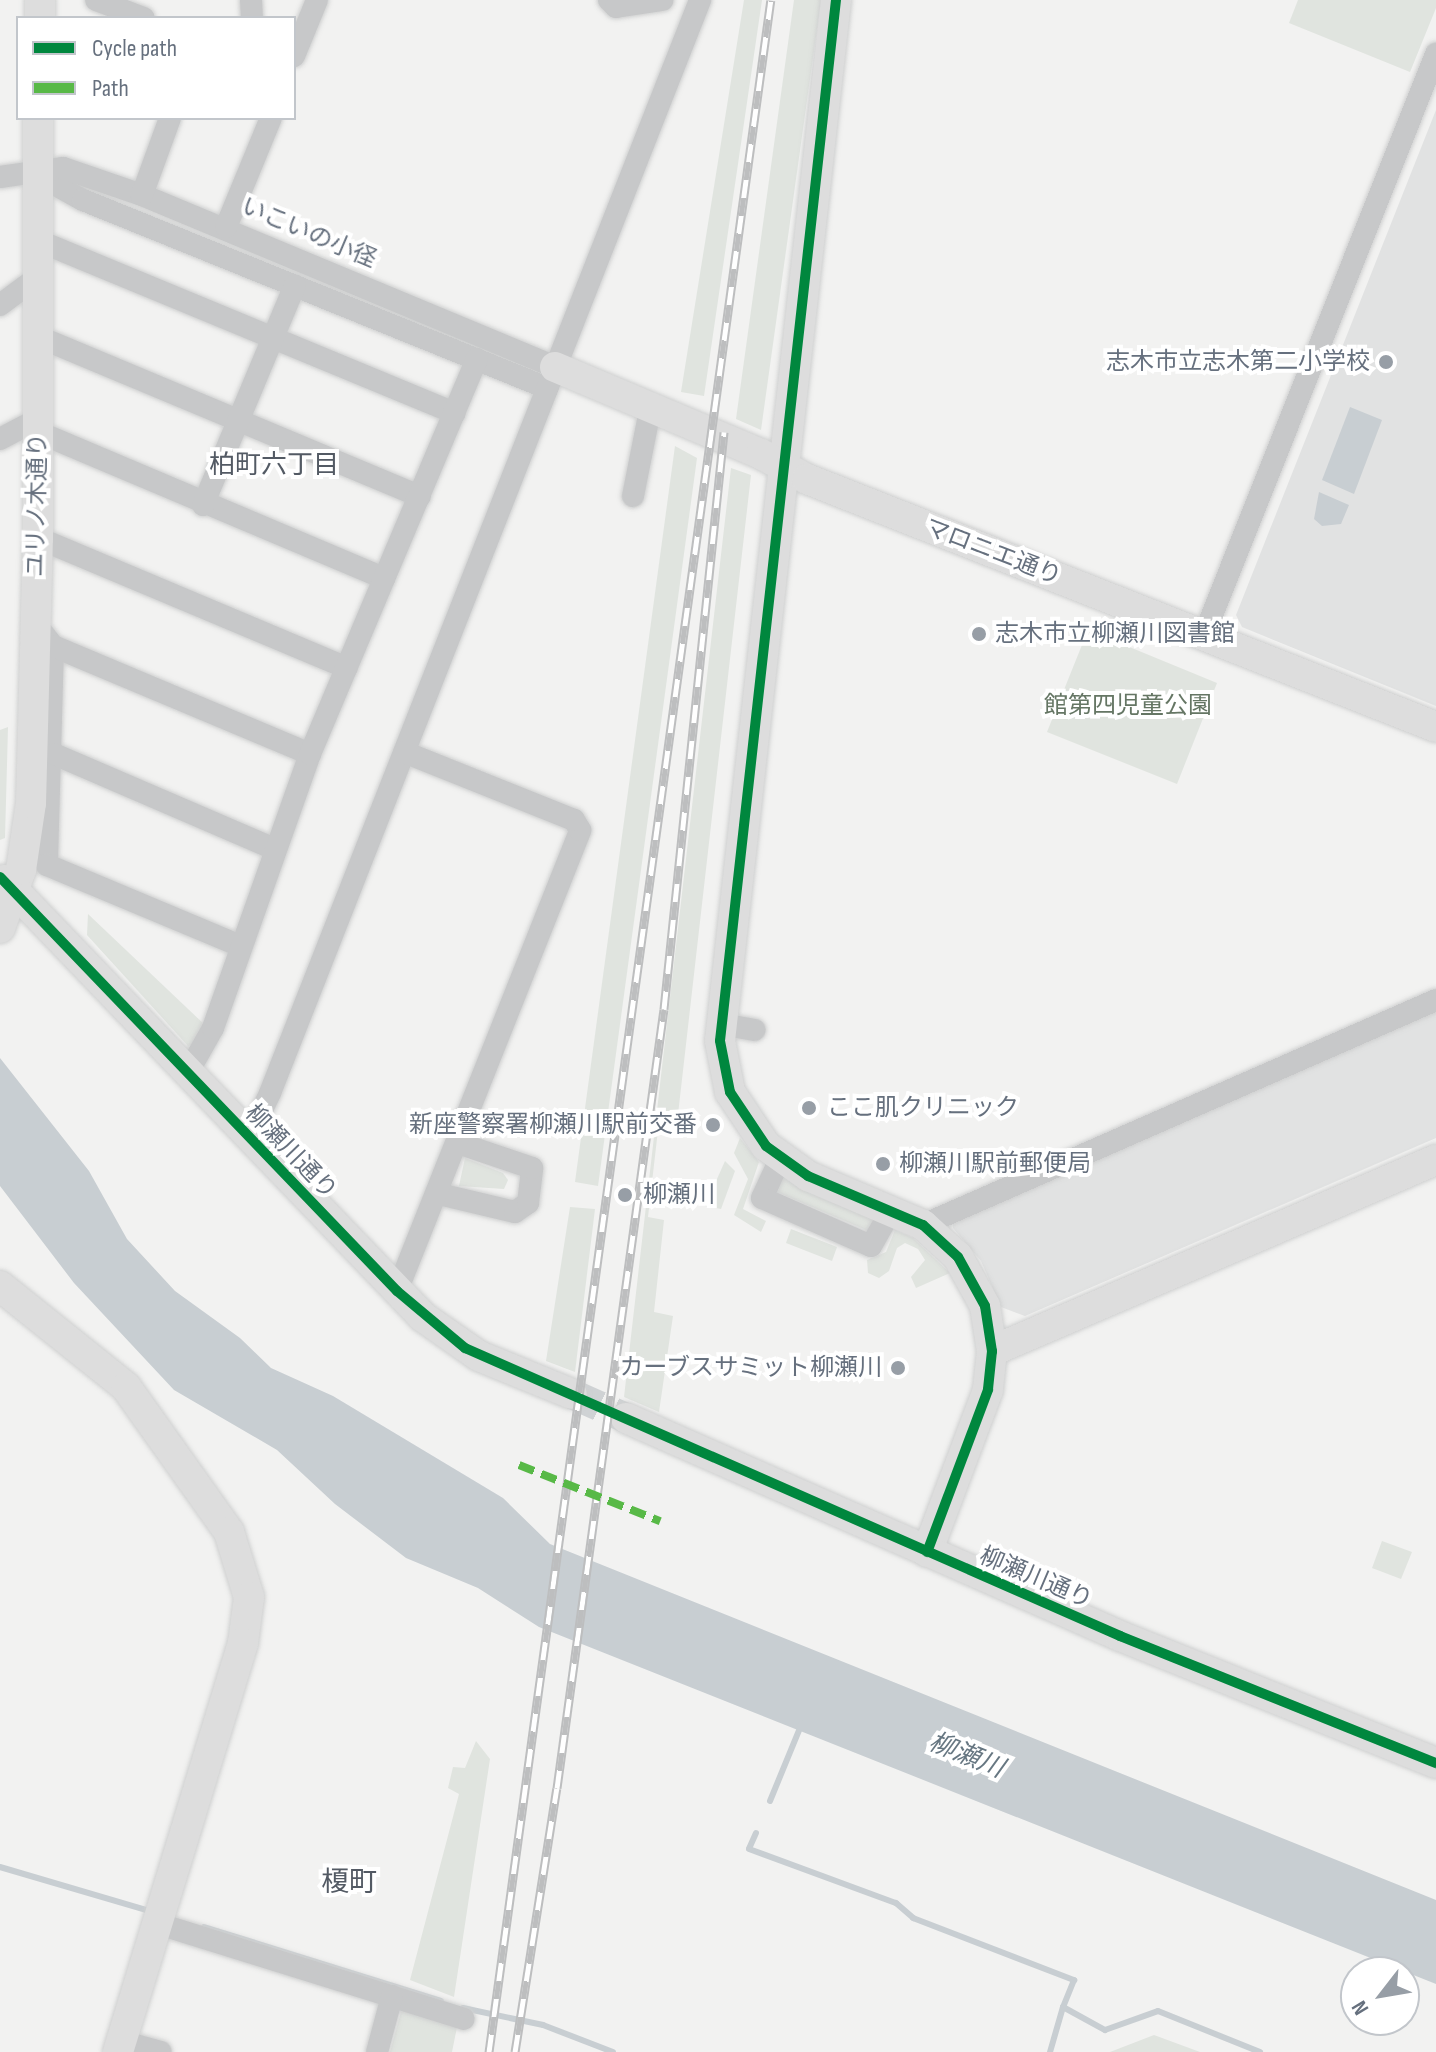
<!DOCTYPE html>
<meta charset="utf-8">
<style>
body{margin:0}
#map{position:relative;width:1436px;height:2052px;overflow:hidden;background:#f2f2f1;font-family:"Sofia Sans Condensed","Noto Sans JP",sans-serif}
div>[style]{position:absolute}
.built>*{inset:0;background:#e1e2e2}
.green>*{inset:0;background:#e0e4df}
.water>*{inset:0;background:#c8ced2}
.stream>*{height:6px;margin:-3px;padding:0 3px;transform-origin:3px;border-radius:3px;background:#c8ced2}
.secondary-tunnel>*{height:30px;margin-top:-15px;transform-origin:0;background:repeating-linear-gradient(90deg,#cfd2d4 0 30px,transparent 0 45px)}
.roads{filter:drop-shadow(0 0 2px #cfd0d0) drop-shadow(0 0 2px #cfd0d0)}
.street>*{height:22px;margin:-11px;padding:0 11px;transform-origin:11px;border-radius:11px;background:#c7c8c9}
.secondary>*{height:30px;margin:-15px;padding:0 15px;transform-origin:15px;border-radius:15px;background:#ddd}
.rail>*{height:9px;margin-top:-4.5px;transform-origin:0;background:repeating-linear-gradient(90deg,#fff 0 18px,#bdbebf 0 36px);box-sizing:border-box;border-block:2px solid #bdbebf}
.quiet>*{height:8px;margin-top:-4px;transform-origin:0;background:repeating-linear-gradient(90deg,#58b947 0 16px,transparent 0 24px)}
.cycleway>*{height:10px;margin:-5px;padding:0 5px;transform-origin:5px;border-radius:5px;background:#00873e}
.dots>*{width:22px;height:22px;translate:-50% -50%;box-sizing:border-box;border:4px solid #fff;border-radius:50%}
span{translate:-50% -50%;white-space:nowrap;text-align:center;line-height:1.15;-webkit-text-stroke:8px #fff;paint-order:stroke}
.street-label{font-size:24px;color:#66707e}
.poi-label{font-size:24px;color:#66707e}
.right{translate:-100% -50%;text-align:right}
.left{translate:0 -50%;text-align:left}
.park-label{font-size:24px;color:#657664}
.neighbourhood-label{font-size:26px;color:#535a64}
.water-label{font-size:26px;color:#677782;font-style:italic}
.quarter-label{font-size:28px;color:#535a64}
.legend{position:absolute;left:16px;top:16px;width:280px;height:104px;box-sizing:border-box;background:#fff;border:2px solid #c2c6cb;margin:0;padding:10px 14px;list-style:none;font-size:24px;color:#66707e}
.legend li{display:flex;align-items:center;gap:16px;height:40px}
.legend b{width:40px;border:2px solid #c2c6cb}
.north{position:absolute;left:1340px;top:1956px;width:80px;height:80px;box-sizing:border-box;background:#fff;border:2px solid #c2c6cb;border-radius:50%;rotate:239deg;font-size:22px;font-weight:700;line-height:32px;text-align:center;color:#66707e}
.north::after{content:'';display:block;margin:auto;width:28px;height:36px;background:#979ea6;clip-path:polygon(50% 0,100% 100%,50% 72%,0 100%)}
</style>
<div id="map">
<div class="built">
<div style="clip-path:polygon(1436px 110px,1436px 706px,1242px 627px,1236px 615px)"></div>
<div style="clip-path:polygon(1436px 1008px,1436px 1138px,1025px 1316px,1001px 1307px,981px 1261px,953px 1228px,953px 1218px)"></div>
</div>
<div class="green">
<div style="clip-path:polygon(744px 0,762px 0,704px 396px,681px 392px)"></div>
<div style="clip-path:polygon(794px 0,821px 0,761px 430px,736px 419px)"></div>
<div style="clip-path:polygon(1298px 0,1436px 0,1436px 8px,1410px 72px,1289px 23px)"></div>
<div style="clip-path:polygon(675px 446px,697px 458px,598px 1186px,575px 1182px)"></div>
<div style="clip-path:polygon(731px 468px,751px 475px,676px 1132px,658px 1130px,648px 1217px,664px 1220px,654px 1312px,673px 1316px,659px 1412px,624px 1397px)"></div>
<div style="clip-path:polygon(1088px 630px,1217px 683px,1177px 784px,1047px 732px)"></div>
<div style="clip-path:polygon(8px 727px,5px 838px,0 840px,0 730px)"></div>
<div style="clip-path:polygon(88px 914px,206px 1026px,199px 1042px,188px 1046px,87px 935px)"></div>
<div style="clip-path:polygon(740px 1138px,759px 1162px,743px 1209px,766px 1221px,761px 1232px,734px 1215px,748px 1179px,734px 1153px)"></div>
<div style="clip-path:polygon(465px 1158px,503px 1173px,508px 1180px,504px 1189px,459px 1186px)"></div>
<div style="clip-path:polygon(725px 1161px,735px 1171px,721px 1209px,705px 1206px)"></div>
<div style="clip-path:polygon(778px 1173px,876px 1216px,871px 1232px,772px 1190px)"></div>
<div style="clip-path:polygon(570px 1207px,595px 1209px,575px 1372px,546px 1361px)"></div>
<div style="clip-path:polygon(791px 1229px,837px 1247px,832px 1261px,786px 1243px)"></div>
<div style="clip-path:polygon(895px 1230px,913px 1238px,950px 1273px,916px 1288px,911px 1277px,925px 1260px,918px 1249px,905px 1243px,897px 1248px,889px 1271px,879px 1278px,868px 1273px,867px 1260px,886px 1252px)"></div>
<div style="clip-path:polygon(1382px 1541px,1412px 1552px,1401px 1579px,1372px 1568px)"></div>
<div style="clip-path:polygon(476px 1741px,490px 1759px,454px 1997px,410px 1980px,459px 1794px,448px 1788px,453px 1767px,465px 1768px)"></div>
<div style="clip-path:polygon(409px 2008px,457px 2027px,452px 2052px,390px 2052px,401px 2012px)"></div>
<div style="clip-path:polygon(1154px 2035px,1200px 2052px,1110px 2052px)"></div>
</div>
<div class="water">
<div style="clip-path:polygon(1350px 407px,1382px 420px,1354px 494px,1322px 480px)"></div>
<div style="clip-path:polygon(1319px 492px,1349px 505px,1341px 524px,1322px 526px,1314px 519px)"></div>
<div style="clip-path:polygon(0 1058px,89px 1171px,127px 1239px,175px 1291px,240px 1338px,271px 1368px,333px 1396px,503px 1498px,550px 1544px,1436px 1900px,1436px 1984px,539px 1627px,478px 1588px,406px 1558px,335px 1504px,277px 1450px,174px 1390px,74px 1283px,0 1186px)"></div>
</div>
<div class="stream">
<div style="left:770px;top:1801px;width:84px;rotate:-67.7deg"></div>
<div style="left:756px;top:1833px;width:17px;rotate:114deg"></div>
<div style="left:749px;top:1849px;width:157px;rotate:20.2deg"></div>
<div style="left:896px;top:1903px;width:23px;rotate:41deg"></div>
<div style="left:913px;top:1918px;width:173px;rotate:21.1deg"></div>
<div style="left:1074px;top:1980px;width:29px;rotate:112deg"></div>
<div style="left:0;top:1867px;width:152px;rotate:16.4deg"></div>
<div style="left:204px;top:1927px;width:248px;rotate:17.3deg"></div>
<div style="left:463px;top:2008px;width:82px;rotate:12deg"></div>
<div style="left:543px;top:2025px;width:75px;rotate:21.1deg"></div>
<div style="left:1050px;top:2052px;width:47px;rotate:-73.9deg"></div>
<div style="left:1063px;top:2007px;width:48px;rotate:28.7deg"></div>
<div style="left:1105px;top:2030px;width:56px;rotate:-19.7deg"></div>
<div style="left:1158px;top:2011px;width:110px;rotate:21.9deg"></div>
</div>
<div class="secondary-tunnel">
<div style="left:572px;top:1394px;width:59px;rotate:24deg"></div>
</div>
<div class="roads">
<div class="street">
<div style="left:96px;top:0;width:51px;rotate:20.6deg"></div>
<div style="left:251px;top:0;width:18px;rotate:87deg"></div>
<div style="left:609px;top:0;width:10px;rotate:45deg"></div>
<div style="left:616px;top:7px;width:47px;rotate:-8.7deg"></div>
<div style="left:294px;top:56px;width:61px;rotate:-67.7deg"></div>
<div style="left:36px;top:174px;width:54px;rotate:29deg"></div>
<div style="left:83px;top:200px;width:501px;rotate:22.06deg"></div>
<div style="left:0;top:177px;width:64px;rotate:-8.1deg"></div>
<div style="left:63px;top:168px;width:83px;rotate:18.9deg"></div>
<div style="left:142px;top:195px;width:447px;rotate:22.6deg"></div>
<div style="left:142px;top:195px;width:82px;rotate:-70deg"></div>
<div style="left:226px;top:227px;width:118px;rotate:-67.6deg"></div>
<div style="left:39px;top:241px;width:450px;rotate:22.5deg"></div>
<div style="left:0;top:305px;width:49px;rotate:-36.6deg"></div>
<div style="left:39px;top:337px;width:413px;rotate:22.7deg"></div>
<div style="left:38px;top:432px;width:376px;rotate:22.9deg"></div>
<div style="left:0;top:439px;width:43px;rotate:-27.8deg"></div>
<div style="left:633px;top:496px;width:88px;rotate:-78.8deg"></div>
<div style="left:203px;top:505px;width:238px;rotate:-67.3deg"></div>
<div style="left:38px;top:538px;width:335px;rotate:22.8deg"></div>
<div style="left:35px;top:623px;width:29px;rotate:52deg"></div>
<div style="left:53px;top:646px;width:219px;rotate:91.6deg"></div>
<div style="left:47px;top:865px;width:210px;rotate:22.7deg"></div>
<div style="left:1204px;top:635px;width:626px;rotate:-68.23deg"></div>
<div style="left:53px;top:646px;width:279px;rotate:22.8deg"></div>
<div style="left:54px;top:754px;width:241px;rotate:23.3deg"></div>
<div style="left:721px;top:1024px;width:34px;rotate:10deg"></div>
<div style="left:187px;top:1074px;width:53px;rotate:-60.5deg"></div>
<div style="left:213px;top:1028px;width:291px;rotate:-70.5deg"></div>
<div style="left:310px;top:754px;width:429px;rotate:-67.1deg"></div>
<div style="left:244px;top:1132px;width:18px;rotate:-43deg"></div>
<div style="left:257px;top:1120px;width:30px;rotate:-64deg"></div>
<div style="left:270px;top:1093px;width:1175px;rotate:-68.52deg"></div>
<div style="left:780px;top:1159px;width:43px;rotate:114.8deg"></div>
<div style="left:762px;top:1198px;width:119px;rotate:23.8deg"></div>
<div style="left:871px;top:1246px;width:43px;rotate:-60.4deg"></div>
<div style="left:439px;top:1194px;width:78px;rotate:13.3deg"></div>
<div style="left:515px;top:1212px;width:16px;rotate:-35deg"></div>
<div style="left:528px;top:1203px;width:35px;rotate:-83deg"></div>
<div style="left:532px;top:1168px;width:78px;rotate:-161.3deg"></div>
<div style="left:923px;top:1225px;width:560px;rotate:-23.68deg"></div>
<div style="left:397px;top:1291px;width:496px;rotate:-68.3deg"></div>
<div style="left:580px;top:830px;width:12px;rotate:-121deg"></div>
<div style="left:574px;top:820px;width:183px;rotate:-158.2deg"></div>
<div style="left:159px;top:1924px;width:319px;rotate:17.3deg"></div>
<div style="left:121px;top:2041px;width:41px;rotate:15.4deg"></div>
<div style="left:377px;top:2052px;width:58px;rotate:-75deg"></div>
</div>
<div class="secondary">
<div style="left:836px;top:0;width:1047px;rotate:96.36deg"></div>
<div style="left:720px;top:1041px;width:52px;rotate:78.9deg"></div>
<div style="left:730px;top:1092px;width:65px;rotate:56.3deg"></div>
<div style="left:766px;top:1146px;width:52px;rotate:35.5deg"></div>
<div style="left:808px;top:1176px;width:125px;rotate:23.1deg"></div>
<div style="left:923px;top:1225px;width:47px;rotate:42.4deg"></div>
<div style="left:958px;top:1257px;width:56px;rotate:61.1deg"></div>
<div style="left:985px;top:1306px;width:46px;rotate:81.2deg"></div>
<div style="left:992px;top:1351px;width:39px;rotate:96deg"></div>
<div style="left:988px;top:1390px;width:173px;rotate:110.6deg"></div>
<div style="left:40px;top:18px;width:18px;rotate:-90deg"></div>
<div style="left:555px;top:367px;width:224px;rotate:22.9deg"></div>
<div style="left:761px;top:454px;width:52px;rotate:28.5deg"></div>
<div style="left:807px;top:479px;width:676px;rotate:21.52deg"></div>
<div style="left:4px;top:880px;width:605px;rotate:46.2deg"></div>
<div style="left:423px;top:1317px;width:68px;rotate:34.9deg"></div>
<div style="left:479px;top:1356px;width:100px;rotate:22.2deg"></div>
<div style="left:0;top:928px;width:62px;rotate:-70.1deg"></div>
<div style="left:21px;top:870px;width:68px;rotate:-81.5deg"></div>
<div style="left:31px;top:803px;width:265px;rotate:-88.5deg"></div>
<div style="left:38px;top:538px;width:420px;rotate:-90deg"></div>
<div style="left:0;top:1286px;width:161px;rotate:38.7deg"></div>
<div style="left:126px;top:1387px;width:178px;rotate:54.6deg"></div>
<div style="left:229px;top:1532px;width:68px;rotate:72.9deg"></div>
<div style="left:249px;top:1597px;width:46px;rotate:97.4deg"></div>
<div style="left:243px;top:1643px;width:428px;rotate:107deg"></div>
<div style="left:992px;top:1351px;width:483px;rotate:-23.3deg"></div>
<div style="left:626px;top:1418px;width:540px;rotate:23.81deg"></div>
<div style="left:1120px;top:1636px;width:341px;rotate:21.9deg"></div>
</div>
</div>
<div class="rail">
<div style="left:489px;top:2052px;width:2071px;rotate:-82.18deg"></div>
<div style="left:515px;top:2052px;width:267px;rotate:-81deg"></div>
<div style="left:557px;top:1788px;width:786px;rotate:-82.18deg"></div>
<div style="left:664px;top:1009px;width:580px;rotate:-84.06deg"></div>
</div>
<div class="quiet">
<div style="left:519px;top:1465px;width:152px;rotate:21.7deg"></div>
</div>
<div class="cycleway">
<div style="left:836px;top:0;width:1047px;rotate:96.36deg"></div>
<div style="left:720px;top:1041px;width:52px;rotate:78.9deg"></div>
<div style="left:730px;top:1092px;width:65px;rotate:56.3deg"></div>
<div style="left:766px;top:1146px;width:52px;rotate:35.5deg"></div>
<div style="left:808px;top:1176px;width:125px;rotate:23.1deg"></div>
<div style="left:923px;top:1225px;width:47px;rotate:42.4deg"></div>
<div style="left:958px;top:1257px;width:56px;rotate:61.1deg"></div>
<div style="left:985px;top:1306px;width:46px;rotate:81.2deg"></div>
<div style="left:992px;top:1351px;width:39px;rotate:96deg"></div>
<div style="left:988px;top:1390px;width:173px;rotate:110.6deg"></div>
<div style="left:0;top:877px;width:574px;rotate:46.2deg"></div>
<div style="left:397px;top:1291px;width:89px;rotate:40deg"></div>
<div style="left:465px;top:1348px;width:716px;rotate:23.73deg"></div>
<div style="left:1120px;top:1636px;width:341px;rotate:21.9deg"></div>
</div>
<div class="dots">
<div style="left:1386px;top:362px;background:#979ea6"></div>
<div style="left:979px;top:634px;background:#979ea6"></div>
<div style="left:809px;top:1108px;background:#979ea6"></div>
<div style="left:713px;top:1125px;background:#979ea6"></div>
<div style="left:883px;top:1164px;background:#979ea6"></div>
<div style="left:625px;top:1195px;background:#979ea6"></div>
<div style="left:898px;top:1368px;background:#979ea6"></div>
</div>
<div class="street-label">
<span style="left:309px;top:233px;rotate:23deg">いこいの小径</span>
<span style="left:37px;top:505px;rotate:-89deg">ユリノ木通り</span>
<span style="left:993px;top:552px;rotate:21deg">マロニエ通り</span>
<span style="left:291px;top:1152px;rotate:46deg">柳瀬川通り</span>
<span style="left:1036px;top:1578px;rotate:23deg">柳瀬川通り</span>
</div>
<div class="poi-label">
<span class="right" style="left:1370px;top:362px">志木市立志木第二小学校</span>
<span class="left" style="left:995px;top:634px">志木市立柳瀬川図書館</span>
<span class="left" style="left:827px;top:1108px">ここ肌クリニック</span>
<span class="right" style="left:697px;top:1125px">新座警察署柳瀬川駅前交番</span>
<span class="left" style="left:899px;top:1164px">柳瀬川駅前郵便局</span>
<span class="left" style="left:643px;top:1195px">柳瀬川</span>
<span class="right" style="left:882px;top:1368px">カーブスサミット柳瀬川</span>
</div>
<div class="park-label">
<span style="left:1128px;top:706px">館第四児童公園</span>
</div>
<div class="neighbourhood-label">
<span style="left:274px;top:466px">柏町六丁目</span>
</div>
<div class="water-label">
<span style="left:966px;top:1756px;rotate:22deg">柳瀬川</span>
</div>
<div class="quarter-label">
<span style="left:349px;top:1883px">榎町</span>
</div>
<ul class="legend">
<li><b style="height:10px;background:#00873e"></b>Cycle path</li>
<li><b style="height:10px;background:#58b947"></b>Path</li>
</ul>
<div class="north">N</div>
</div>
